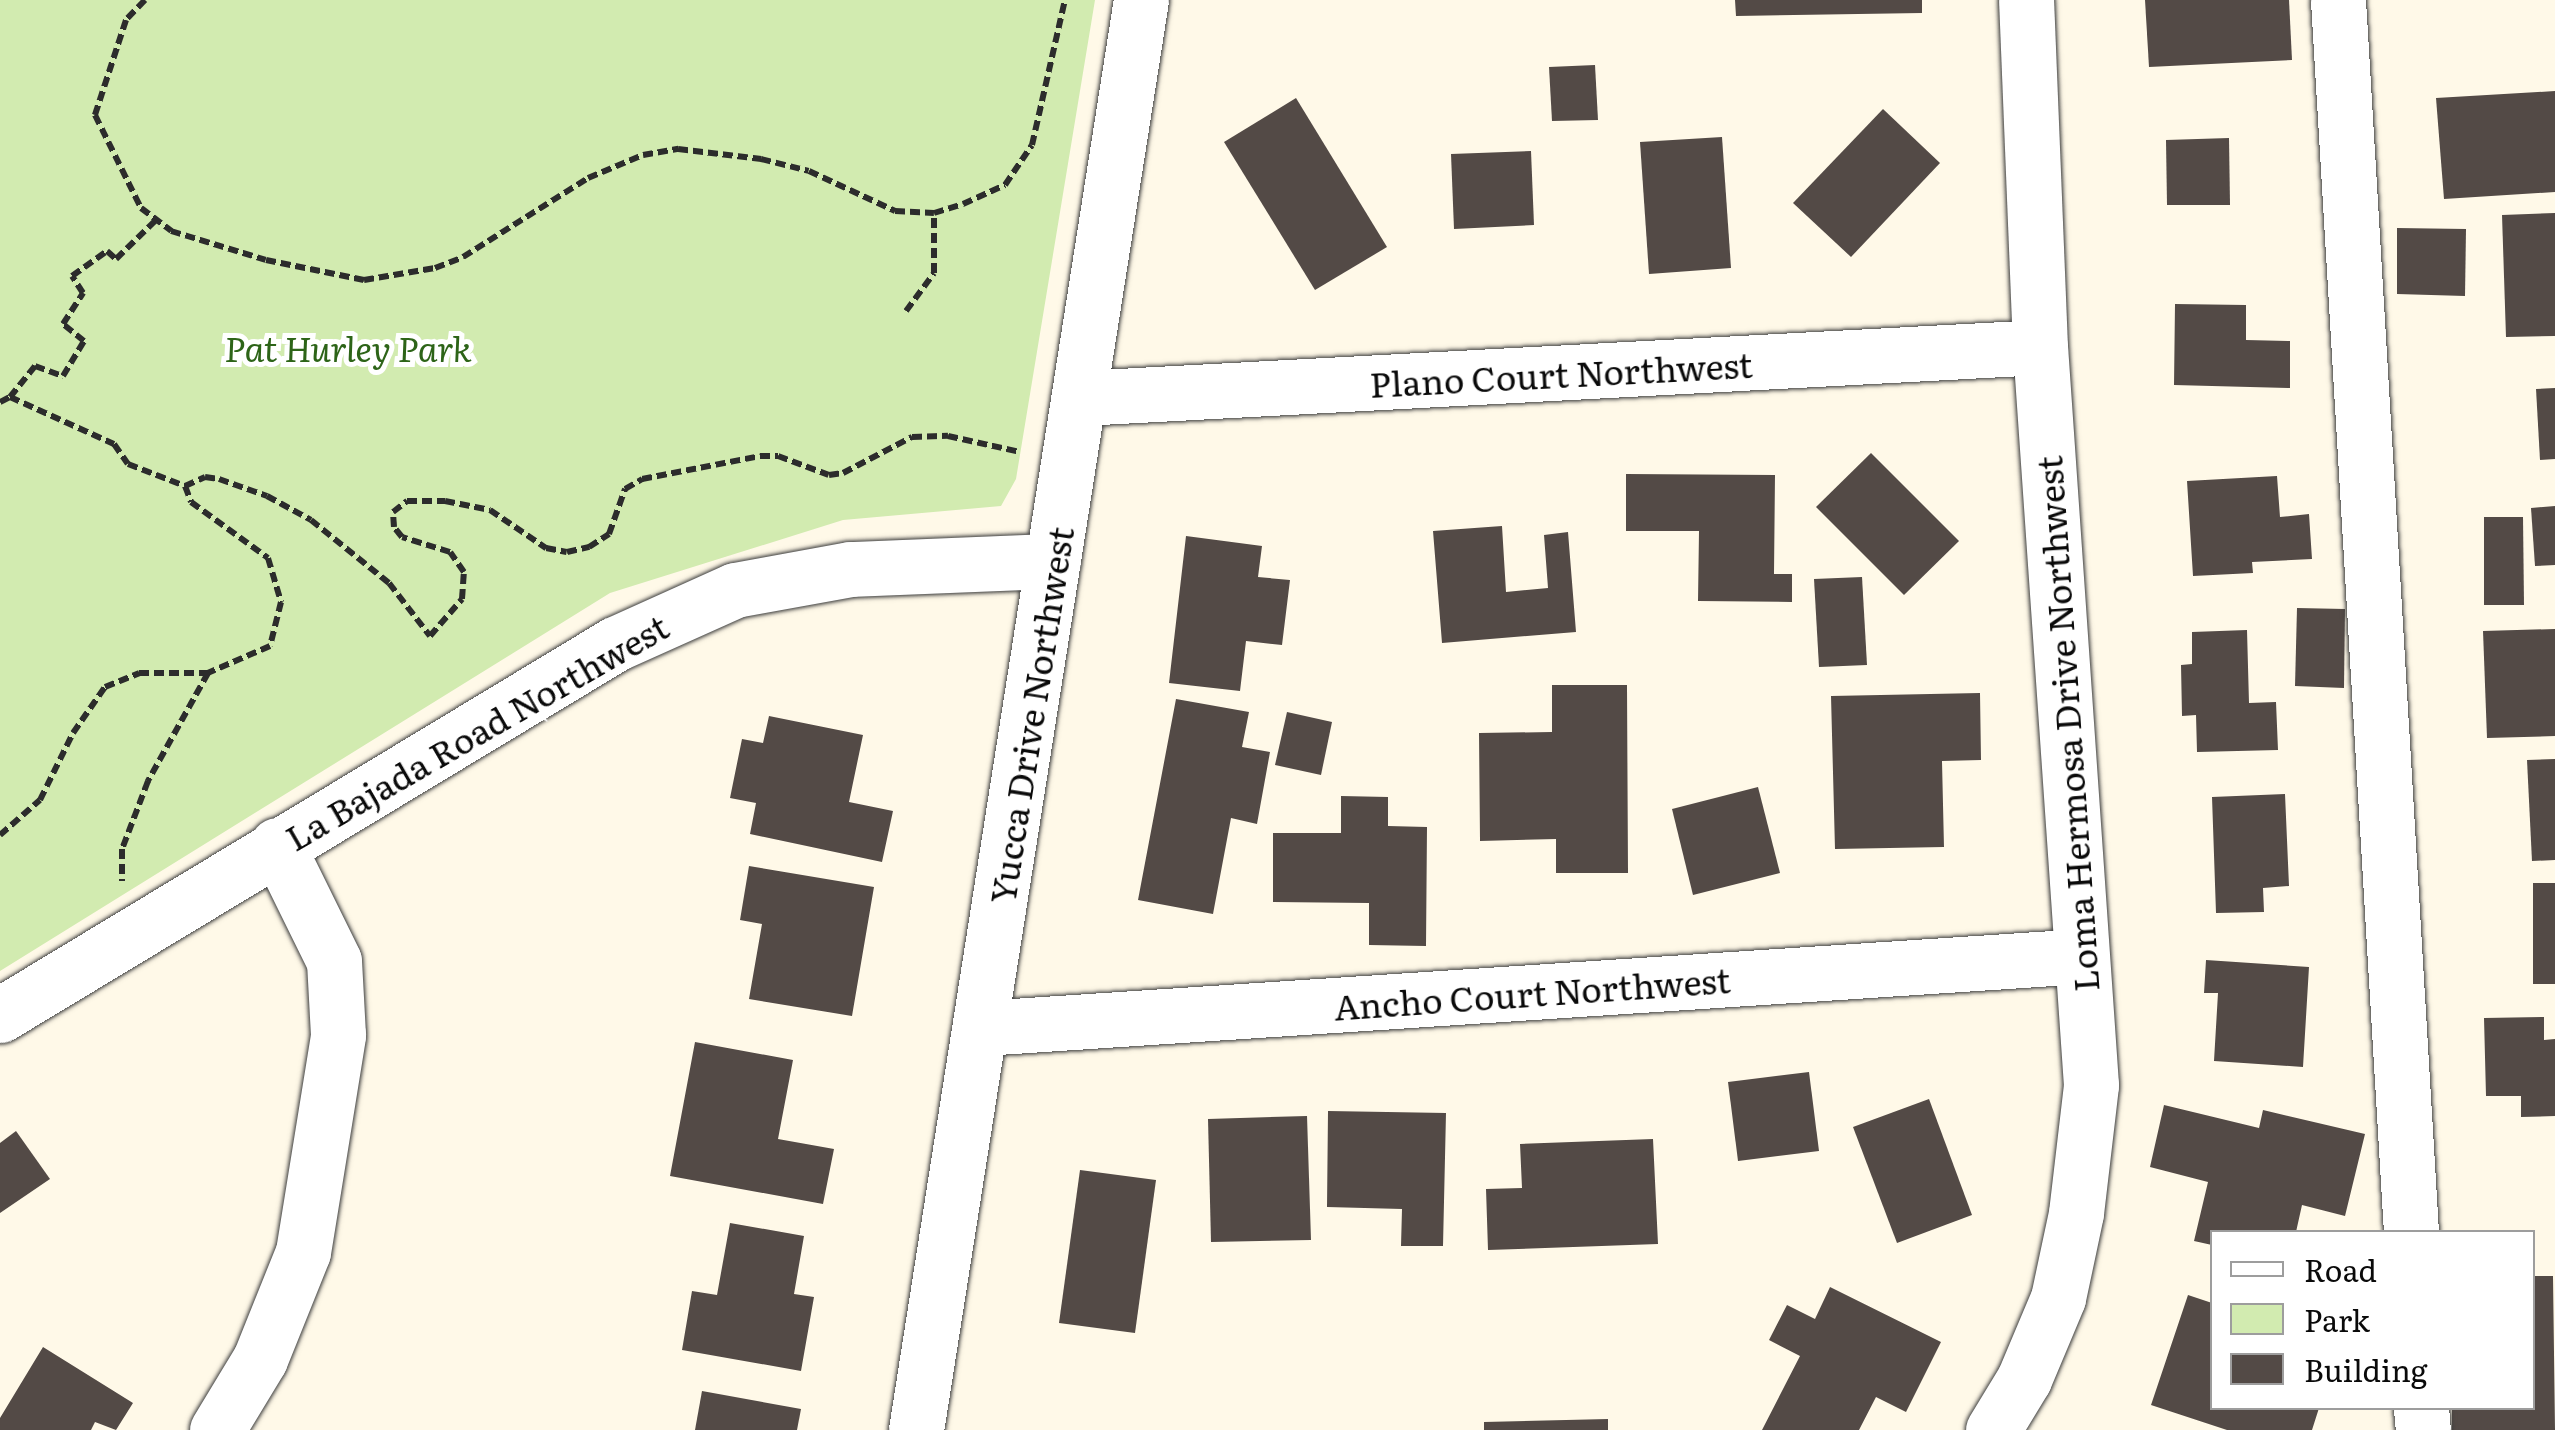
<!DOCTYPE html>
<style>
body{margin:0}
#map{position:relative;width:2555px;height:1430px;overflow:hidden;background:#fff9e8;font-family:Literata,serif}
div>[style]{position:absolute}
.green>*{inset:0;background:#d2ebb0}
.building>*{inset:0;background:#534a46}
.path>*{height:6px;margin-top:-3px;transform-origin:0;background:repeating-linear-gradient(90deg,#2c2c2c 0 10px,transparent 0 15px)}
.roads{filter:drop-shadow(0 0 2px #3d3d3d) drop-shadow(0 0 2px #3d3d3d)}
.minor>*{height:55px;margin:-27.5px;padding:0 27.5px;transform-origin:27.5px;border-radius:27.5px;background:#fff}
span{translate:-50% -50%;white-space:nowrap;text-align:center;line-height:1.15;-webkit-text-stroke:10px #fff;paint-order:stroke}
.park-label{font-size:35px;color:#2d6418;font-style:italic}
.street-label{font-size:35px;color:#0a0a0a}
.legend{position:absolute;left:2210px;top:1230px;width:325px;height:180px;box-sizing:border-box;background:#fff;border:2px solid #9d9d9d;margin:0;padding:12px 18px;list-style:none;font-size:30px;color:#0a0a0a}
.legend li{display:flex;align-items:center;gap:20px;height:50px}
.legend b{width:50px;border:2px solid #9d9d9d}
</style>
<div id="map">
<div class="green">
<div style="clip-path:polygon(0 0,1095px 0,1016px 479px,1001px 506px,843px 520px,610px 593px,0 971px)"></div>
</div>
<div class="building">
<div style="clip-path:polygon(1735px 0,1922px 0,1922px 13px,1736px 16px)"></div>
<div style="clip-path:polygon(2145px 0,2289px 0,2292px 60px,2149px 67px)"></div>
<div style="clip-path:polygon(1595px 65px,1598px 120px,1552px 121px,1549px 67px)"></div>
<div style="clip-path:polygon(2555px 91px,2555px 192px,2444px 199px,2436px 98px)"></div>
<div style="clip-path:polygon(1296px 98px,1387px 247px,1315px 290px,1224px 142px)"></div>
<div style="clip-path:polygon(1883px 109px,1940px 163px,1851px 257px,1793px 203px)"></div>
<div style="clip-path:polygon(1722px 137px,1731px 268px,1649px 274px,1640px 142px)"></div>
<div style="clip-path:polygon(2229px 138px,2230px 205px,2167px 205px,2166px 140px)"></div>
<div style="clip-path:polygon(1531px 151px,1534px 225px,1454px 229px,1451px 154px)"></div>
<div style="clip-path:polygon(2555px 213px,2555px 336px,2506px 337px,2502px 215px)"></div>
<div style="clip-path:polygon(2397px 228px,2466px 229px,2465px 296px,2397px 294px)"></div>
<div style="clip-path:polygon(2175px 304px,2246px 305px,2246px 340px,2290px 341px,2290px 388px,2174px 385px)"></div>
<div style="clip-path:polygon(2555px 388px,2555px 459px,2540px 460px,2536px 389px)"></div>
<div style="clip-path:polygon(1871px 453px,1959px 541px,1904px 595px,1816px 507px)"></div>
<div style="clip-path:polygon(1626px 474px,1775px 475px,1774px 574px,1792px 574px,1792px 602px,1698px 601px,1699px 531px,1626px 531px)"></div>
<div style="clip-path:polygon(2277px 476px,2280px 517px,2309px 514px,2312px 559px,2252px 562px,2253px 573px,2193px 576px,2187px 481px)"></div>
<div style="clip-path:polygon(2555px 506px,2555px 565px,2535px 566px,2531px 508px)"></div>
<div style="clip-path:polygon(2484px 517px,2523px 517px,2524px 605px,2484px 605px)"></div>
<div style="clip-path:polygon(1502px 526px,1506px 592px,1548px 588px,1544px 535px,1568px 532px,1576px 632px,1442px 643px,1433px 531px)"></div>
<div style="clip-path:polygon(1186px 536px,1262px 546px,1258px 577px,1290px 580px,1282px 645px,1246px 641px,1240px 691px,1169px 683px)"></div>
<div style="clip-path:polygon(1862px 577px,1867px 665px,1819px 667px,1814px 579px)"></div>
<div style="clip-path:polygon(2297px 608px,2345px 609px,2344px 688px,2295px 686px)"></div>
<div style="clip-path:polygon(2555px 629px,2555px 736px,2487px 738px,2483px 631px)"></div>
<div style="clip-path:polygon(2247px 630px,2249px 703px,2276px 702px,2278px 750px,2197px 752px,2196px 715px,2182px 716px,2181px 665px,2192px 664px,2192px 632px)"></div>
<div style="clip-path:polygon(1552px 685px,1627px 685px,1628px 873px,1556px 873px,1556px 839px,1480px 841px,1479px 733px,1552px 732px)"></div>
<div style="clip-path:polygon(1980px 693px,1981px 760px,1942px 761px,1944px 847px,1835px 849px,1831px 696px)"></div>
<div style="clip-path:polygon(1176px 699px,1249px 712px,1242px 747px,1270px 752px,1257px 824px,1231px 818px,1213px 914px,1138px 900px)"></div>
<div style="clip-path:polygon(1287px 712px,1332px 722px,1321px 775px,1275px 765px)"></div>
<div style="clip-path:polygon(769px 716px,863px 735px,849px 802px,893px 811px,882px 862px,750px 834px,756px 803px,730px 798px,742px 739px,763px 743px)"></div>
<div style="clip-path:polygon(2555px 759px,2555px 860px,2532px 861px,2527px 760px)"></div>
<div style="clip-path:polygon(1758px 787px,1780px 873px,1693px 895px,1672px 809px)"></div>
<div style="clip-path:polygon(2285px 794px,2289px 886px,2263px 888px,2264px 912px,2216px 913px,2212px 797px)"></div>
<div style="clip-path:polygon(1341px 796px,1388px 797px,1388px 826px,1427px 827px,1426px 946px,1369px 945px,1369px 903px,1273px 902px,1273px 833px,1341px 833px)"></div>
<div style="clip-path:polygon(749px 866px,874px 887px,852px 1016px,749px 999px,762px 924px,740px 920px)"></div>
<div style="clip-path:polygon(2533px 883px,2555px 883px,2555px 984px,2533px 984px)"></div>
<div style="clip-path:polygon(2206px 960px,2309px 967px,2303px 1067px,2214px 1061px,2218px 993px,2204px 993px)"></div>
<div style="clip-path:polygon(2544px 1017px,2544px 1040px,2555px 1039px,2555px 1116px,2521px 1117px,2521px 1096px,2486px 1096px,2484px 1018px)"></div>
<div style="clip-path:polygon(695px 1042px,793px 1060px,778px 1139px,834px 1149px,823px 1204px,670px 1176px)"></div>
<div style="clip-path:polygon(1809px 1072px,1819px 1151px,1738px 1161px,1728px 1082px)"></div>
<div style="clip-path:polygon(1929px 1099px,1972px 1215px,1897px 1243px,1853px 1127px)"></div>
<div style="clip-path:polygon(2164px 1105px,2259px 1128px,2263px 1110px,2365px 1134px,2345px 1216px,2302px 1205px,2296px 1232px,2212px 1232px,2212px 1245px,2194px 1241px,2208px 1182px,2150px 1167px)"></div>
<div style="clip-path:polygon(1328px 1111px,1446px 1113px,1443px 1246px,1401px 1246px,1402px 1209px,1327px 1207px)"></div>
<div style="clip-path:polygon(1307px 1116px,1311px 1240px,1211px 1242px,1208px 1119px)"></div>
<div style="clip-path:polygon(16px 1131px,50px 1179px,0 1213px,0 1143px)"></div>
<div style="clip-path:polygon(1653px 1139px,1658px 1244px,1488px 1250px,1486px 1189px,1522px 1188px,1520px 1144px)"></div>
<div style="clip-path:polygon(1080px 1170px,1156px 1180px,1135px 1333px,1059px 1323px)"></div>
<div style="clip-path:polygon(730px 1223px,804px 1236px,794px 1294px,814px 1297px,801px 1371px,682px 1350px,692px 1291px,717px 1295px)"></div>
<div style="clip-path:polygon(2532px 1276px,2553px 1276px,2555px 1430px,2452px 1430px,2452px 1408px,2532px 1408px)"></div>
<div style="clip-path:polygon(1830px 1287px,1941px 1342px,1906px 1412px,1876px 1397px,1859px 1430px,1762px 1430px,1800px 1356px,1769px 1340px,1787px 1305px,1815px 1319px)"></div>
<div style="clip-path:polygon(2188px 1295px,2212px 1303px,2212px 1408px,2319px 1408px,2312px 1430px,2227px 1430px,2151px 1405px)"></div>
<div style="clip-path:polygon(43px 1347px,133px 1403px,116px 1430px,95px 1422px,91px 1430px,0 1430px,0 1418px)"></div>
<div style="clip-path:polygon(702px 1391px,801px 1409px,797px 1430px,695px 1430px)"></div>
<div style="clip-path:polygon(1608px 1419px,1608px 1430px,1484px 1430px,1484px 1422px)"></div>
</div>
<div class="path">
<div style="left:145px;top:0;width:28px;rotate:134deg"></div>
<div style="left:126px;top:20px;width:100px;rotate:108.1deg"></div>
<div style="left:95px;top:115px;width:104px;rotate:63.7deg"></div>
<div style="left:141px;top:208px;width:38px;rotate:37deg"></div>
<div style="left:171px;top:231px;width:99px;rotate:17deg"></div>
<div style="left:266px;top:260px;width:100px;rotate:11.5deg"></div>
<div style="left:364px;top:280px;width:72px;rotate:-9.6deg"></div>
<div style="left:435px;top:268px;width:30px;rotate:-21deg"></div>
<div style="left:463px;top:257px;width:148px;rotate:-32.3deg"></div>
<div style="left:588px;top:178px;width:60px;rotate:-22.7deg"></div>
<div style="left:643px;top:155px;width:36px;rotate:-10deg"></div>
<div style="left:678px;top:149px;width:84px;rotate:6.9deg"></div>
<div style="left:761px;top:159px;width:49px;rotate:14deg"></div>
<div style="left:809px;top:171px;width:95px;rotate:24.9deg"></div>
<div style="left:895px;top:211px;width:39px;rotate:3deg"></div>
<div style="left:934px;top:213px;width:30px;rotate:-17deg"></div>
<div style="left:963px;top:204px;width:46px;rotate:-24.3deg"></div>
<div style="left:1005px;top:185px;width:48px;rotate:-56deg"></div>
<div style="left:1032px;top:145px;width:149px;rotate:-77.2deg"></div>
<div style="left:906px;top:311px;width:47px;rotate:-53.6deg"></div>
<div style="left:934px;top:273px;width:60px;rotate:-90deg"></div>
<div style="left:10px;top:397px;width:114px;rotate:24.3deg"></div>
<div style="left:114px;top:444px;width:24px;rotate:55deg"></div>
<div style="left:128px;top:464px;width:61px;rotate:21.1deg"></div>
<div style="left:185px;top:486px;width:17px;rotate:69deg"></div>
<div style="left:191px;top:502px;width:95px;rotate:36deg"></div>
<div style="left:268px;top:558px;width:46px;rotate:73.5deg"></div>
<div style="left:281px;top:602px;width:45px;rotate:104deg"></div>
<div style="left:270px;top:646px;width:68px;rotate:156.5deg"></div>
<div style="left:0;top:402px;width:11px;rotate:-27deg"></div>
<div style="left:10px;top:397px;width:40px;rotate:-51deg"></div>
<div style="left:35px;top:366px;width:30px;rotate:20deg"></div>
<div style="left:63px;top:376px;width:41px;rotate:-59deg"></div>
<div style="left:84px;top:341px;width:27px;rotate:-141deg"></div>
<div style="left:63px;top:324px;width:37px;rotate:-57deg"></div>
<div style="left:83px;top:293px;width:20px;rotate:-123deg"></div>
<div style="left:72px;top:276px;width:43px;rotate:-35.5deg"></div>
<div style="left:107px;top:251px;width:12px;rotate:42deg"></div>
<div style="left:116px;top:259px;width:56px;rotate:-44.3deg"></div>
<div style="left:185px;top:486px;width:22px;rotate:-24deg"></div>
<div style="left:205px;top:477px;width:14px;rotate:8deg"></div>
<div style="left:219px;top:479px;width:51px;rotate:19.5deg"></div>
<div style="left:267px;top:496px;width:50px;rotate:28.6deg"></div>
<div style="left:311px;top:520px;width:100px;rotate:38.9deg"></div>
<div style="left:389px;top:583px;width:67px;rotate:52.3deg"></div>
<div style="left:430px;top:636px;width:49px;rotate:-49.1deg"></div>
<div style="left:462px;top:599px;width:27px;rotate:-86deg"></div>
<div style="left:464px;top:572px;width:24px;rotate:-125deg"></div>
<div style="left:450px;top:552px;width:50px;rotate:-162.6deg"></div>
<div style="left:402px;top:537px;width:13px;rotate:-129deg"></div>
<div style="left:394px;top:527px;width:15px;rotate:-94deg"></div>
<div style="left:393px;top:512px;width:18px;rotate:-38deg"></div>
<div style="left:407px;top:501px;width:38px"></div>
<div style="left:445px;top:501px;width:46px;rotate:11.3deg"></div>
<div style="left:490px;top:510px;width:68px;rotate:34.2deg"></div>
<div style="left:546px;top:548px;width:21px;rotate:11deg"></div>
<div style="left:567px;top:552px;width:23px;rotate:-13deg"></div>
<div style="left:589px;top:547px;width:24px;rotate:-33deg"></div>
<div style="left:609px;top:534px;width:48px;rotate:-70.4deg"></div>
<div style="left:625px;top:489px;width:20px;rotate:-30deg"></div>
<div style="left:642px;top:479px;width:120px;rotate:-11deg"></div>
<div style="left:760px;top:456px;width:18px"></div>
<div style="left:778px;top:456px;width:54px;rotate:20.4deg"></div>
<div style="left:829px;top:475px;width:14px;rotate:-8deg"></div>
<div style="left:843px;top:473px;width:78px;rotate:-27.6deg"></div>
<div style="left:912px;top:437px;width:36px;rotate:-2deg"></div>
<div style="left:948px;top:436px;width:74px;rotate:12.5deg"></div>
<div style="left:0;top:835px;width:53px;rotate:-41.2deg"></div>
<div style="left:40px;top:800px;width:75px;rotate:-63.8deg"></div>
<div style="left:73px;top:733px;width:56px;rotate:-55.2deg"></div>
<div style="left:105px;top:687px;width:37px;rotate:-22deg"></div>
<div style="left:139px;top:673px;width:69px"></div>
<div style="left:208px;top:673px;width:124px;rotate:119.1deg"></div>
<div style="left:148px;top:781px;width:73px;rotate:110.9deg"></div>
<div style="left:122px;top:849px;width:32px;rotate:90deg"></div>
</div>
<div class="roads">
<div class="minor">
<div style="left:2338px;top:0;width:1234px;rotate:86.61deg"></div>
<div style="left:1081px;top:398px;width:960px;rotate:-3.04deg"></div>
<div style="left:0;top:1015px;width:718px;rotate:-31.1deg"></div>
<div style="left:615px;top:644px;width:132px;rotate:-24.2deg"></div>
<div style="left:735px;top:590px;width:118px;rotate:-10.3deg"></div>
<div style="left:851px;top:569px;width:202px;rotate:-2.3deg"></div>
<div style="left:982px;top:1028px;width:1102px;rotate:-3.74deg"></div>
<div style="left:2421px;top:1408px;width:22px;rotate:85deg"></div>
<div style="left:217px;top:1430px;width:83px;rotate:-58.8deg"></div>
<div style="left:260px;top:1359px;width:115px;rotate:-68.1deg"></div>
<div style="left:303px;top:1252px;width:220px;rotate:-80.8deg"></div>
<div style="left:338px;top:1035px;width:74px;rotate:-93.1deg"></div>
<div style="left:334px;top:961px;width:129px;rotate:-116.2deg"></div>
<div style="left:916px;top:1430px;width:1448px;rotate:-81.06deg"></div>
<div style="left:1993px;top:1430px;width:60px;rotate:-58.7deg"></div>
<div style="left:2024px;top:1379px;width:88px;rotate:-67.2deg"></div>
<div style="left:2058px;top:1298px;width:87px;rotate:-78deg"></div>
<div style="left:2076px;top:1213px;width:129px;rotate:-83.3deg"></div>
<div style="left:2091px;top:1085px;width:740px;rotate:-93.95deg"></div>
<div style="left:2040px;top:347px;width:347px;rotate:-92.3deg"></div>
</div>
</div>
<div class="park-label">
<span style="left:348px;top:347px">Pat Hurley Park</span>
</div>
<div class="street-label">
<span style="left:1561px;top:373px;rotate:-3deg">Plano Court Northwest</span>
<span style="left:1030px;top:715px;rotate:-81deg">Yucca Drive Northwest</span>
<span style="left:2066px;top:724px;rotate:-94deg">Loma Hermosa Drive Northwest</span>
<span style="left:476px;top:731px;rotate:-30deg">La Bajada Road Northwest</span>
<span style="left:1532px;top:992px;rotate:-4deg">Ancho Court Northwest</span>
</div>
<ul class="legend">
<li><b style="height:12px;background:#fff"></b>Road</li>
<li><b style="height:28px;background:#d2ebb0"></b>Park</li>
<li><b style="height:28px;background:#534a46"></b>Building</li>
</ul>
</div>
